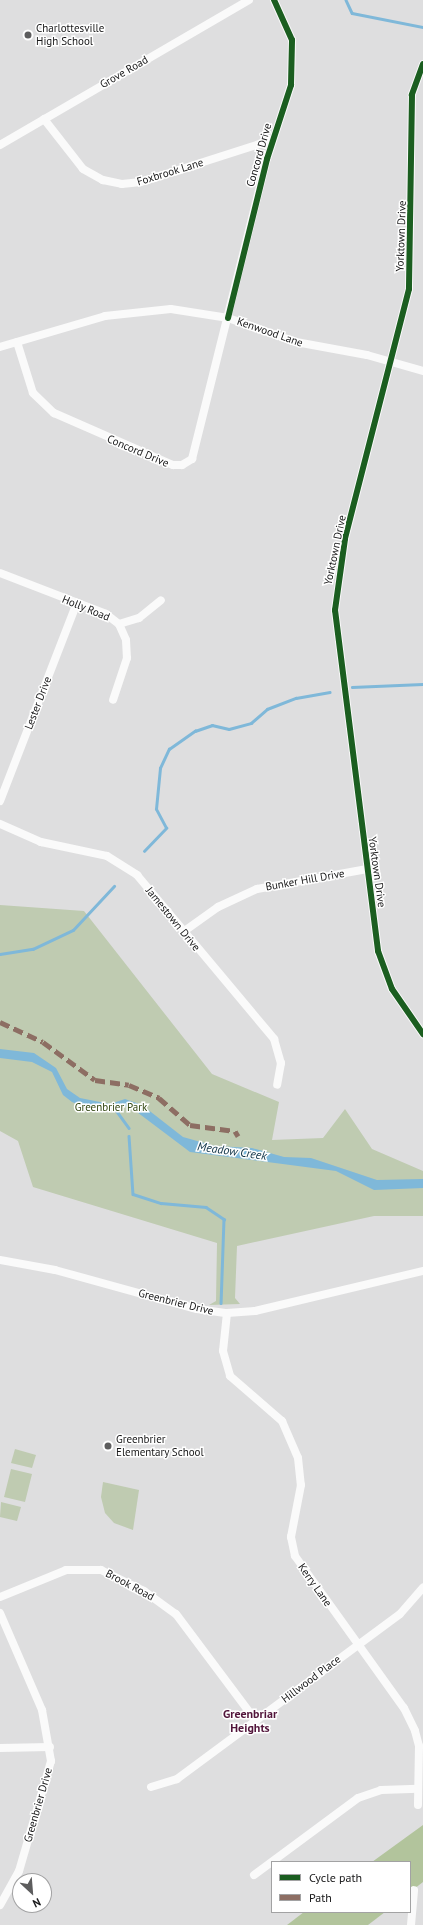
<!DOCTYPE html>
<style>
body{margin:0}
#map{position:relative;width:423px;height:1925px;overflow:hidden;background:#dededf;font-family:"PT Sans",sans-serif}
div>[style]{position:absolute}
.green>*{inset:0;background:#bfcbb1}
.forest>*{inset:0;background:#b2c49c}
.water>*{inset:0;background:#7fb8d9}
.stream>*{height:2.5px;margin:-1.25px;padding:0 1.25px;transform-origin:1.25px;border-radius:1.25px;background:#7fb8d9}
.minor>*{height:8px;margin:-4px;padding:0 4px;transform-origin:4px;border-radius:4px;background:#fafafa}
.quiet>*{height:5px;margin-top:-2.5px;transform-origin:0;background:repeating-linear-gradient(90deg,#8d6e63 0 10px,transparent 0 15px)}
.cycleway>*{height:6px;margin:-3px;padding:0 3px;transform-origin:3px;border-radius:3px;background:#1b5e20}
.dots>*{width:11px;height:11px;translate:-50% -50%;box-sizing:border-box;border:2px solid #fff;border-radius:50%}
span{translate:-50% -50%;white-space:nowrap;text-align:center;line-height:1.15;-webkit-text-stroke:3px #fff;paint-order:stroke}
.poi-label{font-size:11px;color:#171718}
.left{translate:0 -50%;text-align:left}
.street-label{font-size:11px;color:#171718}
.park-label{font-size:11px;color:#314510}
.water-label{font-size:12px;color:#0f3347;font-style:italic}
.neighbourhood-label{font-size:12px;color:#51143a;font-weight:700}
.legend{position:absolute;left:271px;top:1861px;width:140px;height:52px;box-sizing:border-box;background:#fff;border:1px solid #a2a2a3;margin:0;padding:5px 7px;list-style:none;font-size:12px;color:#171718}
.legend li{display:flex;align-items:center;gap:8px;height:20px}
.legend b{width:20px;border:1px solid #a2a2a3}
.north{position:absolute;left:12px;top:1873px;width:40px;height:40px;box-sizing:border-box;background:#fff;border:1px solid #a2a2a3;border-radius:50%;rotate:154deg;font-size:11px;font-weight:700;line-height:16px;text-align:center;color:#171718}
.north::after{content:'';display:block;margin:auto;width:14px;height:18px;background:#5d5d5e;clip-path:polygon(50% 0,100% 100%,50% 72%,0 100%)}
</style>
<div id="map">
<div class="green">
<div style="clip-path:polygon(0 905px,84px 911px,212px 1074px,279px 1102px,272px 1140px,323px 1138px,345px 1109px,372px 1149px,423px 1171px,423px 1216px,374px 1216px,237px 1246px,235px 1298px,240px 1304px,209px 1305px,216px 1301px,217px 1243px,33px 1187px,18px 1141px,0 1131px)"></div>
<div style="clip-path:polygon(15px 1449px,36px 1455px,32px 1468px,11px 1463px)"></div>
<div style="clip-path:polygon(11px 1469px,32px 1474px,25px 1502px,4px 1497px)"></div>
<div style="clip-path:polygon(103px 1482px,139px 1490px,133px 1530px,114px 1523px,105px 1513px,101px 1497px)"></div>
<div style="clip-path:polygon(1px 1502px,21px 1507px,17px 1521px,0 1517px)"></div>
</div>
<div class="forest">
<div style="clip-path:polygon(423px 1825px,423px 1882px,410px 1892px,410px 1862px,372px 1862px)"></div>
<div style="clip-path:polygon(304px 1912px,385px 1912px,368px 1925px,287px 1925px)"></div>
</div>
<div class="water">
<div style="clip-path:polygon(0 1049px,34px 1053px,56px 1068px,67px 1089px,80px 1098px,110px 1104px,125px 1099px,142px 1105px,183px 1137px,215px 1146px,252px 1148px,284px 1157px,311px 1158px,377px 1180px,423px 1179px,423px 1188px,374px 1190px,336px 1171px,190px 1152px,129px 1106px,93px 1111px,72px 1102px,63px 1095px,52px 1072px,32px 1062px,0 1058px)"></div>
</div>
<div class="stream">
<div style="left:346px;top:0;width:14px;rotate:65deg"></div>
<div style="left:352px;top:13px;width:72px;rotate:11.2deg"></div>
<div style="left:352px;top:687px;width:71px;rotate:-2.4deg"></div>
<div style="left:144px;top:851px;width:32px;rotate:-46deg"></div>
<div style="left:166px;top:828px;width:21px;rotate:-118deg"></div>
<div style="left:156px;top:809px;width:41px;rotate:-84.4deg"></div>
<div style="left:160px;top:768px;width:21px;rotate:-65deg"></div>
<div style="left:169px;top:749px;width:32px;rotate:-35deg"></div>
<div style="left:195px;top:731px;width:18px;rotate:-19deg"></div>
<div style="left:212px;top:725px;width:17px;rotate:13deg"></div>
<div style="left:229px;top:729px;width:23px;rotate:-15deg"></div>
<div style="left:251px;top:723px;width:21px;rotate:-41deg"></div>
<div style="left:267px;top:709px;width:31px;rotate:-21deg"></div>
<div style="left:296px;top:698px;width:34px;rotate:-10deg"></div>
<div style="left:0;top:954px;width:33px;rotate:-9deg"></div>
<div style="left:33px;top:949px;width:44px;rotate:-25.4deg"></div>
<div style="left:73px;top:930px;width:60px;rotate:-47deg"></div>
<div style="left:113px;top:1106px;width:27px;rotate:54deg"></div>
<div style="left:129px;top:1136px;width:58px;rotate:86.1deg"></div>
<div style="left:133px;top:1194px;width:29px;rotate:18deg"></div>
<div style="left:161px;top:1203px;width:45px;rotate:5.1deg"></div>
<div style="left:206px;top:1207px;width:22px;rotate:34deg"></div>
<div style="left:224px;top:1219px;width:84px;rotate:92deg"></div>
</div>
<div class="minor">
<div style="left:423px;top:64px;width:33px;rotate:110deg"></div>
<div style="left:412px;top:95px;width:194px;rotate:90.9deg"></div>
<div style="left:409px;top:289px;width:258px;rotate:104.4deg"></div>
<div style="left:345px;top:539px;width:72px;rotate:98deg"></div>
<div style="left:335px;top:610px;width:344px;rotate:82.8deg"></div>
<div style="left:378px;top:951px;width:40px;rotate:69.8deg"></div>
<div style="left:392px;top:989px;width:55px;rotate:55.4deg"></div>
<div style="left:44px;top:119px;width:63px;rotate:52deg"></div>
<div style="left:83px;top:169px;width:23px;rotate:29deg"></div>
<div style="left:103px;top:180px;width:19px;rotate:12deg"></div>
<div style="left:122px;top:184px;width:19px;rotate:-6deg"></div>
<div style="left:141px;top:182px;width:138px;rotate:-17.8deg"></div>
<div style="left:0;top:145px;width:288px;rotate:-30.2deg"></div>
<div style="left:17px;top:342px;width:53px;rotate:72.6deg"></div>
<div style="left:33px;top:393px;width:29px;rotate:44deg"></div>
<div style="left:54px;top:413px;width:130px;rotate:23.6deg"></div>
<div style="left:173px;top:465px;width:9px"></div>
<div style="left:182px;top:465px;width:12px;rotate:-31deg"></div>
<div style="left:192px;top:459px;width:309px;rotate:-76deg"></div>
<div style="left:267px;top:159px;width:78px;rotate:-72deg"></div>
<div style="left:291px;top:85px;width:45px;rotate:-88.7deg"></div>
<div style="left:292px;top:40px;width:44px;rotate:-114.2deg"></div>
<div style="left:0;top:347px;width:109px;rotate:-16.4deg"></div>
<div style="left:105px;top:316px;width:66px;rotate:-6.1deg"></div>
<div style="left:171px;top:309px;width:58px;rotate:9deg"></div>
<div style="left:228px;top:318px;width:72px;rotate:19.4deg"></div>
<div style="left:296px;top:342px;width:72px;rotate:10.4deg"></div>
<div style="left:367px;top:355px;width:58px;rotate:15.9deg"></div>
<div style="left:0;top:573px;width:114px;rotate:21.1deg"></div>
<div style="left:106px;top:614px;width:16px;rotate:38deg"></div>
<div style="left:119px;top:624px;width:17px;rotate:66deg"></div>
<div style="left:126px;top:640px;width:18px;rotate:87deg"></div>
<div style="left:127px;top:658px;width:44px;rotate:108.4deg"></div>
<div style="left:119px;top:624px;width:21px;rotate:-17deg"></div>
<div style="left:139px;top:618px;width:28px;rotate:-39deg"></div>
<div style="left:0;top:801px;width:210px;rotate:-68.8deg"></div>
<div style="left:0;top:824px;width:45px;rotate:23.7deg"></div>
<div style="left:41px;top:842px;width:67px;rotate:12deg"></div>
<div style="left:107px;top:856px;width:36px;rotate:32deg"></div>
<div style="left:137px;top:875px;width:214px;rotate:50.1deg"></div>
<div style="left:274px;top:1039px;width:25px;rotate:74deg"></div>
<div style="left:281px;top:1063px;width:22px;rotate:100deg"></div>
<div style="left:183px;top:932px;width:43px;rotate:-35.5deg"></div>
<div style="left:218px;top:907px;width:43px;rotate:-24.8deg"></div>
<div style="left:257px;top:889px;width:112px;rotate:-10.3deg"></div>
<div style="left:0;top:1260px;width:56px;rotate:10.3deg"></div>
<div style="left:55px;top:1270px;width:147px;rotate:15.4deg"></div>
<div style="left:197px;top:1309px;width:30px;rotate:8deg"></div>
<div style="left:227px;top:1313px;width:28px;rotate:-4deg"></div>
<div style="left:255px;top:1311px;width:173px;rotate:-13.4deg"></div>
<div style="left:227px;top:1313px;width:38px;rotate:96deg"></div>
<div style="left:223px;top:1351px;width:26px;rotate:74deg"></div>
<div style="left:230px;top:1376px;width:69px;rotate:40.9deg"></div>
<div style="left:282px;top:1421px;width:40px;rotate:66.6deg"></div>
<div style="left:298px;top:1458px;width:27px;rotate:84deg"></div>
<div style="left:301px;top:1485px;width:53px;rotate:100.9deg"></div>
<div style="left:291px;top:1537px;width:19px;rotate:78deg"></div>
<div style="left:295px;top:1556px;width:187px;rotate:54.4deg"></div>
<div style="left:404px;top:1708px;width:25px;rotate:64deg"></div>
<div style="left:415px;top:1731px;width:16px;rotate:75deg"></div>
<div style="left:419px;top:1746px;width:59px;rotate:91deg"></div>
<div style="left:0;top:1597px;width:71px;rotate:-22.2deg"></div>
<div style="left:66px;top:1570px;width:35px"></div>
<div style="left:101px;top:1570px;width:48px;rotate:26deg"></div>
<div style="left:144px;top:1591px;width:39px;rotate:36deg"></div>
<div style="left:176px;top:1614px;width:134px;rotate:53.2deg"></div>
<div style="left:0;top:1613px;width:106px;rotate:66.6deg"></div>
<div style="left:42px;top:1710px;width:52px;rotate:80deg"></div>
<div style="left:51px;top:1761px;width:115px;rotate:106.2deg"></div>
<div style="left:19px;top:1871px;width:39px;rotate:119deg"></div>
<div style="left:0;top:1748px;width:50px;rotate:-1.1deg"></div>
<div style="left:151px;top:1787px;width:27px;rotate:-17deg"></div>
<div style="left:177px;top:1779px;width:277px;rotate:-36.5deg"></div>
<div style="left:400px;top:1614px;width:35px;rotate:-49deg"></div>
<div style="left:254px;top:1875px;width:129px;rotate:-36.5deg"></div>
<div style="left:358px;top:1798px;width:24px;rotate:-19deg"></div>
<div style="left:381px;top:1790px;width:37px;rotate:-2deg"></div>
<div style="left:411px;top:1925px;width:35px;rotate:-85deg"></div>
</div>
<div class="quiet">
<div style="left:0;top:1022px;width:47px;rotate:24.9deg"></div>
<div style="left:43px;top:1042px;width:64px;rotate:36.2deg"></div>
<div style="left:95px;top:1080px;width:34px;rotate:8deg"></div>
<div style="left:129px;top:1085px;width:33px;rotate:23deg"></div>
<div style="left:159px;top:1098px;width:41px;rotate:41.1deg"></div>
<div style="left:190px;top:1125px;width:45px;rotate:7.6deg"></div>
<div style="left:235px;top:1131px;width:6px;rotate:59deg"></div>
</div>
<div class="cycleway">
<div style="left:423px;top:64px;width:33px;rotate:110deg"></div>
<div style="left:412px;top:95px;width:194px;rotate:90.9deg"></div>
<div style="left:409px;top:289px;width:258px;rotate:104.4deg"></div>
<div style="left:345px;top:539px;width:72px;rotate:98deg"></div>
<div style="left:335px;top:610px;width:344px;rotate:82.8deg"></div>
<div style="left:378px;top:951px;width:40px;rotate:69.8deg"></div>
<div style="left:392px;top:989px;width:55px;rotate:55.4deg"></div>
<div style="left:228px;top:318px;width:164px;rotate:-76.2deg"></div>
<div style="left:267px;top:159px;width:78px;rotate:-72deg"></div>
<div style="left:291px;top:85px;width:45px;rotate:-88.7deg"></div>
<div style="left:292px;top:40px;width:44px;rotate:-114.2deg"></div>
</div>
<div class="dots">
<div style="left:28px;top:35px;background:#5d5d5e"></div>
<div style="left:108px;top:1446px;background:#5d5d5e"></div>
</div>
<div class="poi-label">
<span class="left" style="left:36px;top:35px">Charlottesville<br>High School</span>
<span class="left" style="left:116px;top:1446px">Greenbrier<br>Elementary School</span>
</div>
<div class="street-label">
<span style="left:124px;top:72px;rotate:-30deg">Grove Road</span>
<span style="left:259px;top:155px;rotate:-74deg">Concord Drive</span>
<span style="left:170px;top:172px;rotate:-17deg">Foxbrook Lane</span>
<span style="left:401px;top:236px;rotate:-88deg">Yorktown Drive</span>
<span style="left:270px;top:332px;rotate:19deg">Kenwood Lane</span>
<span style="left:138px;top:451px;rotate:23deg">Concord Drive</span>
<span style="left:335px;top:550px;rotate:-78deg">Yorktown Drive</span>
<span style="left:86px;top:608px;rotate:22deg">Holly Road</span>
<span style="left:38px;top:703px;rotate:-69deg">Lester Drive</span>
<span style="left:377px;top:872px;rotate:82deg">Yorktown Drive</span>
<span style="left:305px;top:880px;rotate:-10deg">Bunker Hill Drive</span>
<span style="left:173px;top:919px;rotate:51deg">Jamestown Drive</span>
<span style="left:176px;top:1302px;rotate:14deg">Greenbrier Drive</span>
<span style="left:130px;top:1585px;rotate:28deg">Brook Road</span>
<span style="left:315px;top:1585px;rotate:55deg">Kerry Lane</span>
<span style="left:311px;top:1679px;rotate:-37deg">Hillwood Place</span>
<span style="left:38px;top:1805px;rotate:-74deg">Greenbrier Drive</span>
</div>
<div class="park-label">
<span style="left:111px;top:1107px">Greenbrier Park</span>
</div>
<div class="water-label">
<span style="left:232px;top:1151px;rotate:8deg">Meadow Creek</span>
</div>
<div class="neighbourhood-label">
<span style="left:250px;top:1721px">Greenbriar<br>Heights</span>
</div>
<ul class="legend">
<li><b style="height:5px;background:#1b5e20"></b>Cycle path</li>
<li><b style="height:5px;background:#8d6e63"></b>Path</li>
</ul>
<div class="north">N</div>
</div>
